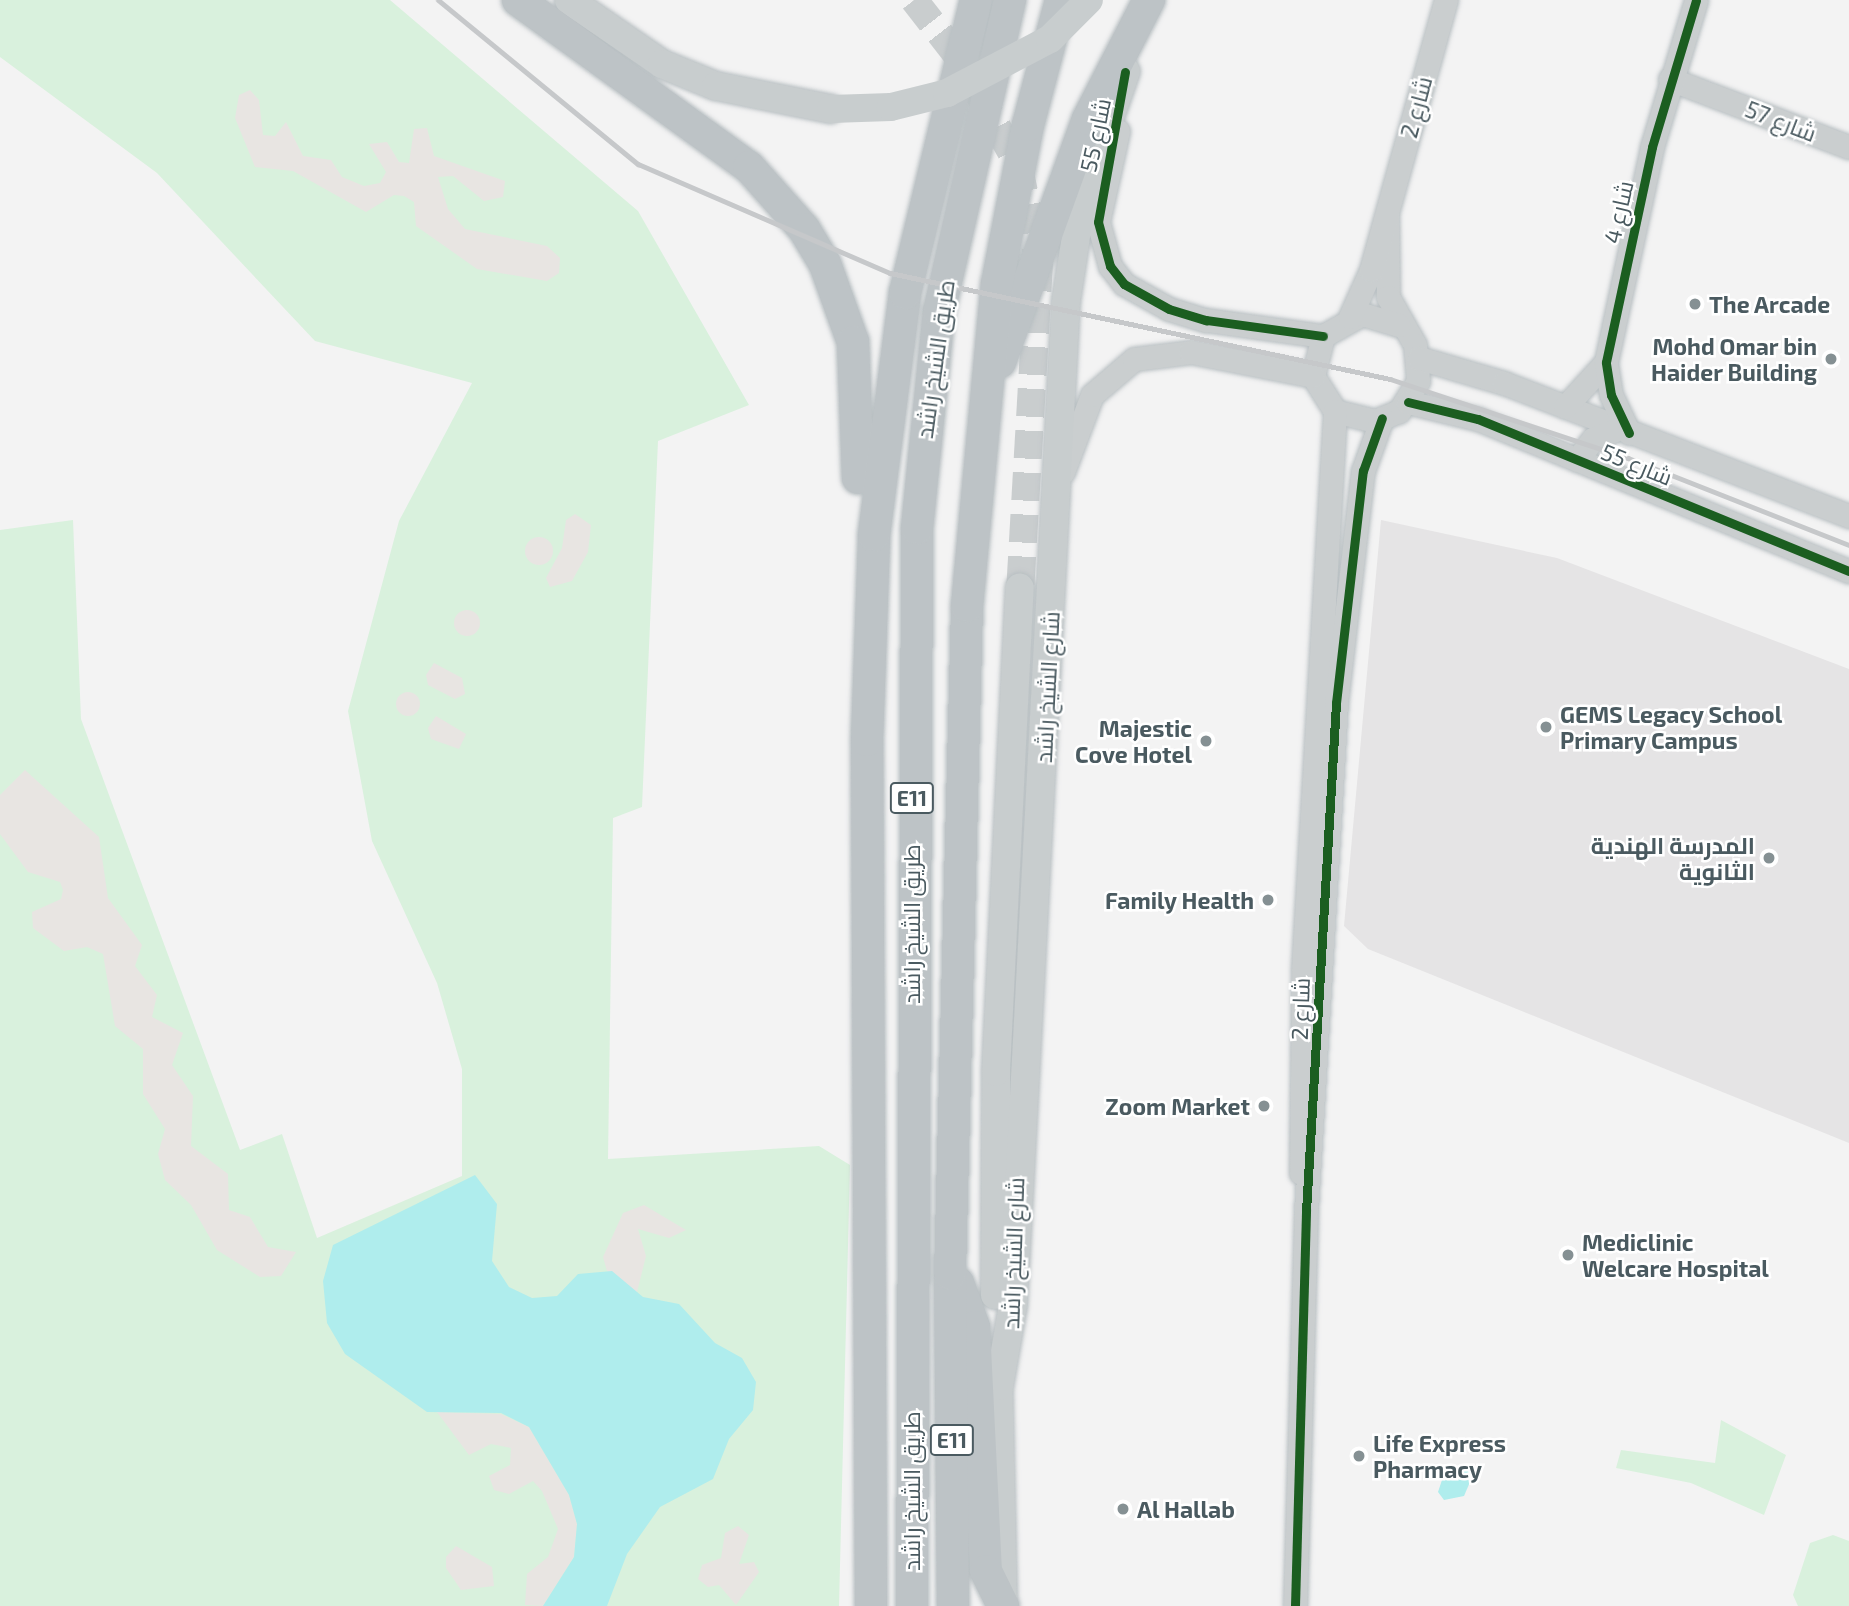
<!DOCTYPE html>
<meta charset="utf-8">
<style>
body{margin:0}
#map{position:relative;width:1849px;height:1606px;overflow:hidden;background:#f3f3f3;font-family:"Exo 2",Cairo,sans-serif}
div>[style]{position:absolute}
.education>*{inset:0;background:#e5e4e5}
.green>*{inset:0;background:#d9f1dd}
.sand>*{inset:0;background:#e8e5e2}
.round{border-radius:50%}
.water>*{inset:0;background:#afeded}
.major-tunnel>*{height:28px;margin-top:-14px;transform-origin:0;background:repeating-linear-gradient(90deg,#c9cdce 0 28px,transparent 0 42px)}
.roads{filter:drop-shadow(0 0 2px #b8bfc2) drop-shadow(0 0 2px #b8bfc2)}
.minor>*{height:23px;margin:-11.5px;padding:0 11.5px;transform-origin:11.5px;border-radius:11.5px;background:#cacecf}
.major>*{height:28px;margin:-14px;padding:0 14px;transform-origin:14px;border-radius:14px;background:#c8cdce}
.highway>*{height:32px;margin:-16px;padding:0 16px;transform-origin:16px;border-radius:16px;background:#bdc3c6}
.rail>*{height:5px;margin:-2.5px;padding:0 2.5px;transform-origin:2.5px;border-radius:2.5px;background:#c6c8ca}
.major-bridge>*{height:28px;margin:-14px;padding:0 14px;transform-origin:14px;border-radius:14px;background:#c8cdce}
.cycleway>*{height:9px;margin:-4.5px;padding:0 4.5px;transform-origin:4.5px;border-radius:4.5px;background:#1b5e20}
.dots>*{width:19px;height:19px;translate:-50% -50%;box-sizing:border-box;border:4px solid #fff;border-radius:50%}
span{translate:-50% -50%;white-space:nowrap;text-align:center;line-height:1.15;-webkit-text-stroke:5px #fff;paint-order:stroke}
.shield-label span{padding:2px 5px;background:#fff;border:2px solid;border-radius:5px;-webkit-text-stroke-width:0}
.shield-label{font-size:21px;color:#4a5a60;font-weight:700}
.street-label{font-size:23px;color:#4a5a60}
.poi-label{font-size:23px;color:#4a5a60;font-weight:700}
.left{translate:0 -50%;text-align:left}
.right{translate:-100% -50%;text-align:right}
</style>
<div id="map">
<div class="education">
<div style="clip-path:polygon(1381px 520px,1557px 558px,1849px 669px,1849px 1143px,1368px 949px,1344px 926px)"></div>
</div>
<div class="green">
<div style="clip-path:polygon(0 0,390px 0,638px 211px,749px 405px,658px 441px,642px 807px,613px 818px,608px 1159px,819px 1146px,850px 1165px,839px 1606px,0 1606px,0 530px,73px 520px,81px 719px,240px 1150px,282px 1134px,317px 1238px,462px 1176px,462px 1069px,437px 983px,372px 841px,348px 711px,399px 521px,472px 383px,315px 341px,157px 173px,0 57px)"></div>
<div style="clip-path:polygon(1721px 1420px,1786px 1455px,1764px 1515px,1691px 1483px,1616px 1468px,1621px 1450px,1715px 1463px)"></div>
<div style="clip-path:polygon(1833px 1535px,1849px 1541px,1849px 1606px,1798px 1606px,1793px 1595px,1810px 1543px)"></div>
</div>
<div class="sand">
<div style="clip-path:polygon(250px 90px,259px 100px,263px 135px,275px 136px,286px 122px,303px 156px,331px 160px,342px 177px,364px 186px,380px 183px,386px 172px,369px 144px,387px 142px,399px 162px,409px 163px,414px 129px,427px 128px,434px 156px,505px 181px,503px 197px,484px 201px,453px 176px,438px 177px,448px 209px,465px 229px,547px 246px,560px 258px,559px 273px,547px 281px,477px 269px,416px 226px,414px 202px,404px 196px,394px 195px,366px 212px,293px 171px,255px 167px,235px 118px,239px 95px)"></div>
<div style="clip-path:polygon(575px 514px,591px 525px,588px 552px,572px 581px,550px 587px,546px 578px,562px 548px,566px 520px)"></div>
<div class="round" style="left:525px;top:537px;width:28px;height:28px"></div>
<div class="round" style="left:454px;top:610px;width:26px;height:26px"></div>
<div style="clip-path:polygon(434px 663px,462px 678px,465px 694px,455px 699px,428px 685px,426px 675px)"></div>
<div class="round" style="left:396px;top:692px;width:24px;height:24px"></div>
<div style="clip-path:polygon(436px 716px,466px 734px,459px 749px,431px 739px,428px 728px)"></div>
<div style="clip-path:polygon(25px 770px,99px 837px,108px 898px,142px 945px,135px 966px,157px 995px,152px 1017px,183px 1033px,172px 1065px,193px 1096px,191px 1146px,228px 1174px,229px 1210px,250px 1217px,268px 1247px,296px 1252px,281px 1276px,260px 1277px,217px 1250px,191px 1205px,165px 1180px,158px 1154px,165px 1129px,143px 1094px,143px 1049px,115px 1026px,103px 954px,87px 947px,64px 951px,33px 928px,32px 912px,61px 899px,63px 890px,60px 882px,28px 872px,0 834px,0 795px)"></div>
<div style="clip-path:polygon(644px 1205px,686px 1230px,669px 1238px,638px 1229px,646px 1256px,637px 1292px,607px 1271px,603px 1257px,623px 1213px)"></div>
<div style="clip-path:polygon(437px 1412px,501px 1414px,529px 1427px,569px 1495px,577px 1524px,574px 1557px,543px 1606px,525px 1605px,527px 1574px,548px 1557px,558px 1529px,542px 1491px,533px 1481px,509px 1494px,494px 1490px,489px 1476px,510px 1465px,511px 1448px,491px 1444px,469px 1455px)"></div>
<div style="clip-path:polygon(738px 1526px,749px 1535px,739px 1564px,754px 1562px,759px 1572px,736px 1605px,719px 1585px,708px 1587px,698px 1579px,702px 1565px,721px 1558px,725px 1533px)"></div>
<div style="clip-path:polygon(456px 1546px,492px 1567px,494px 1586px,461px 1590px,446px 1568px,446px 1557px)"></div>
</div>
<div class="water">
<div style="clip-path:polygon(475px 1175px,497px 1204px,492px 1261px,509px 1287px,532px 1298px,557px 1296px,578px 1274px,612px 1271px,643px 1297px,679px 1304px,715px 1343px,742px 1358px,756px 1382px,753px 1410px,729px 1439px,713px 1479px,660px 1507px,627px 1554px,607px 1606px,543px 1606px,574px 1557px,577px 1524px,569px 1495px,529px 1427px,501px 1413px,427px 1412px,345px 1354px,327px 1323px,323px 1281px,333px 1245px)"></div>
<div style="clip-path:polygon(1468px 1467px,1473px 1475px,1464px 1496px,1444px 1500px,1438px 1492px,1442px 1480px)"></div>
</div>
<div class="major-tunnel">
<div style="left:914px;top:0;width:68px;rotate:52.1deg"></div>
<div style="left:956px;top:54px;width:126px;rotate:60.6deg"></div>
<div style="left:1018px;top:164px;width:101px;rotate:78deg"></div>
<div style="left:1039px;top:263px;width:326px;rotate:93.3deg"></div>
</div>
<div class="roads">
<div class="minor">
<div style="left:1670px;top:79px;width:191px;rotate:20.8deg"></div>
<div style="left:1118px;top:131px;width:93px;rotate:102.4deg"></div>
<div style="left:1098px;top:222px;width:46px;rotate:74.7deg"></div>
<div style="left:1110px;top:266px;width:23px;rotate:52deg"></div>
<div style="left:1124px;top:284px;width:51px;rotate:29.1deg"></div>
<div style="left:1169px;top:309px;width:39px;rotate:17deg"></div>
<div style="left:1206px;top:320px;width:118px;rotate:7.8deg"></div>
<div style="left:1387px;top:215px;width:82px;rotate:89.3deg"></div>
<div style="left:1388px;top:297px;width:55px;rotate:60.6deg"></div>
<div style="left:1415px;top:345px;width:36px;rotate:85deg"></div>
<div style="left:1418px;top:381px;width:36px;rotate:122deg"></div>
<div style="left:1399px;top:411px;width:26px;rotate:157deg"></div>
<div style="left:1375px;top:421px;width:41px;rotate:-166deg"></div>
<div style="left:1335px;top:411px;width:41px;rotate:-122.2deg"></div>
<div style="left:1313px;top:376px;width:41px;rotate:-76deg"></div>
<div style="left:1323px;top:336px;width:45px;rotate:-29.4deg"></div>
<div style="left:1362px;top:314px;width:38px;rotate:17deg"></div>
<div style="left:1350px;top:317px;width:51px;rotate:-65.9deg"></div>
<div style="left:1371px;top:270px;width:280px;rotate:-74.5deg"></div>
<div style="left:1419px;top:358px;width:89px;rotate:16.4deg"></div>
<div style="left:1504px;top:383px;width:370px;rotate:21.1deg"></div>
<div style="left:1408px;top:402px;width:72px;rotate:13.7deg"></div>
<div style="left:1478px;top:419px;width:401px;rotate:22.3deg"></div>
<div style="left:1565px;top:407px;width:61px;rotate:-47.7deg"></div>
<div style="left:1629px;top:433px;width:42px;rotate:-115.3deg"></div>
<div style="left:1611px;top:395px;width:33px;rotate:-99deg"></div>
<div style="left:1606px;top:362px;width:220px;rotate:-77.9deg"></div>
<div style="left:1652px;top:147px;width:153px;rotate:-73.3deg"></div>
<div style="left:1577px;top:460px;width:26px;rotate:-53deg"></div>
<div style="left:1593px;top:439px;width:27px;rotate:-22deg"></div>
<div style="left:1063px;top:472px;width:82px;rotate:-69.4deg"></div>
<div style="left:1092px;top:395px;width:55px;rotate:-40.6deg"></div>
<div style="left:1134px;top:359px;width:57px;rotate:-7deg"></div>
<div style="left:1191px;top:352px;width:124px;rotate:11.1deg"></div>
<div style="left:1301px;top:1173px;width:203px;rotate:-89.4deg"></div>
<div style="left:1303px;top:970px;width:560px;rotate:-86.72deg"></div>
<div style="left:1295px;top:1606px;width:395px;rotate:-88.4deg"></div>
<div style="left:1306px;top:1211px;width:509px;rotate:-86.62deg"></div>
<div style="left:1336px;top:703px;width:234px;rotate:-83.4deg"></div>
<div style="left:1363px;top:471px;width:56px;rotate:-70.3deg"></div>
</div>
<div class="major">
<div style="left:569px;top:0;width:113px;rotate:34.5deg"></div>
<div style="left:662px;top:64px;width:58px;rotate:22.2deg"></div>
<div style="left:716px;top:86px;width:117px;rotate:11.3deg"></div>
<div style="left:995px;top:1295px;width:223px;rotate:-89.7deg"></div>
<div style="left:996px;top:1072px;width:485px;rotate:-87.2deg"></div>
<div style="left:998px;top:1367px;width:239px;rotate:88.8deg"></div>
<div style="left:999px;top:1386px;width:82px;rotate:-80.2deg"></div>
<div style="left:1013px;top:1305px;width:1005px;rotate:-86.98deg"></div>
<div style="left:1066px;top:301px;width:104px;rotate:-81.2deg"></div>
<div style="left:1082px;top:198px;width:134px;rotate:-70.9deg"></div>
</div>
<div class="highway">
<div style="left:518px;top:0;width:285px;rotate:35.9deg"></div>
<div style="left:749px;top:167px;width:83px;rotate:48.4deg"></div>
<div style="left:804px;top:229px;width:41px;rotate:59deg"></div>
<div style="left:825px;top:264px;width:83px;rotate:70.3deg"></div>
<div style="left:853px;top:342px;width:136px;rotate:87.9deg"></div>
<div style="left:1000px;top:362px;width:258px;rotate:-70.1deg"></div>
<div style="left:1088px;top:119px;width:134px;rotate:-62.9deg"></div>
<div style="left:958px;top:1283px;width:47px;rotate:70deg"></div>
<div style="left:974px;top:1327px;width:244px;rotate:87.2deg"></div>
<div style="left:986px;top:1571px;width:39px;rotate:64deg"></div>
<div style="left:871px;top:1606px;width:866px;rotate:-90.26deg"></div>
<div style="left:867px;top:740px;width:205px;rotate:-88deg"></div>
<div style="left:874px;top:535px;width:244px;rotate:-82.7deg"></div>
<div style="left:905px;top:293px;width:301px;rotate:-76.4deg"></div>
<div style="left:912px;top:1606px;width:1078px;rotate:-89.73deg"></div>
<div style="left:917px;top:528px;width:217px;rotate:-84.2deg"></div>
<div style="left:939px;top:312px;width:320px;rotate:-77.2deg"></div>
<div style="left:953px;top:1606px;width:332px;rotate:-90.5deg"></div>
<div style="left:950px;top:1274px;width:668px;rotate:-88.54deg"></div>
<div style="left:967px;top:606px;width:323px;rotate:-84.7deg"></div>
<div style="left:997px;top:284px;width:162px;rotate:-79deg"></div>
<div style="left:1028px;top:125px;width:129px;rotate:-75.2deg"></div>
</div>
</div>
<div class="rail">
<div style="left:438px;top:0;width:259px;rotate:39.4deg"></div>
<div style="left:638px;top:164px;width:275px;rotate:23.4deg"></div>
<div style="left:890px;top:273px;width:511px;rotate:11.97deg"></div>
<div style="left:1390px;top:379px;width:251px;rotate:18.4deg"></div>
<div style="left:1628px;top:458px;width:238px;rotate:21.5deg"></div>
</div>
<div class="major-bridge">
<div style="left:831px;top:109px;width:60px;rotate:-1.9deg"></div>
<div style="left:891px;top:107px;width:58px;rotate:-14deg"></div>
<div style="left:947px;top:93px;width:116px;rotate:-27.7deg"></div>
<div style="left:1050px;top:39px;width:55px;rotate:-45deg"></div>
</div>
<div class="cycleway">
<div style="left:1125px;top:72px;width:152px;rotate:100.2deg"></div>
<div style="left:1098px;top:222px;width:46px;rotate:74.7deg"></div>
<div style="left:1110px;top:266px;width:23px;rotate:52deg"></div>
<div style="left:1124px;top:284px;width:51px;rotate:29.1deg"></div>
<div style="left:1169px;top:309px;width:39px;rotate:17deg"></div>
<div style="left:1206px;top:320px;width:118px;rotate:7.8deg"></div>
<div style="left:1408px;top:402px;width:72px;rotate:13.7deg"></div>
<div style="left:1478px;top:419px;width:401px;rotate:22.3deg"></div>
<div style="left:1629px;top:433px;width:42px;rotate:-115.3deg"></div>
<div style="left:1611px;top:395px;width:33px;rotate:-99deg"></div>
<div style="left:1606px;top:362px;width:220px;rotate:-77.9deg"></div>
<div style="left:1652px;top:147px;width:153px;rotate:-73.3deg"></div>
<div style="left:1295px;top:1606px;width:395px;rotate:-88.4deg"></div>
<div style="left:1306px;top:1211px;width:509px;rotate:-86.62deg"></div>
<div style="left:1336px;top:703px;width:234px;rotate:-83.4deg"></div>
<div style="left:1363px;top:471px;width:56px;rotate:-70.3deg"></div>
</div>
<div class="dots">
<div style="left:1695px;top:304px;background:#859093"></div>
<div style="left:1831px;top:359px;background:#859093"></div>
<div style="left:1546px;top:727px;background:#859093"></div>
<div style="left:1206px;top:741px;background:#859093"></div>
<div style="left:1769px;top:858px;background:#859093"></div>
<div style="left:1268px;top:900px;background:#859093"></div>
<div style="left:1264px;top:1106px;background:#859093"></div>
<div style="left:1568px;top:1255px;background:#859093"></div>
<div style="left:1359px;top:1456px;background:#859093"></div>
<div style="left:1123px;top:1509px;background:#859093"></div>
</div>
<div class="shield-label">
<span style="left:912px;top:798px">E11</span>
<span style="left:952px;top:1440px">E11</span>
</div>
<div class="street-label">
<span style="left:1416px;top:107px;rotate:-75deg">شارع 2</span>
<span style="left:1781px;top:121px;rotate:21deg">شارع 57</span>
<span style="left:1095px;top:135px;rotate:-78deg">شارع 55</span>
<span style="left:1618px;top:212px;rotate:-77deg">شارع 4</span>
<span style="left:935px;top:359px;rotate:-82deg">طريق الشيخ راشد</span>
<span style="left:1637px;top:464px;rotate:22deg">شارع 55</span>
<span style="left:1047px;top:687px;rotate:-87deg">شارع الشيخ راشد</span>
<span style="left:911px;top:924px;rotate:-90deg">طريق الشيخ راشد</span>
<span style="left:1300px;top:1009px;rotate:-88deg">شارع 2</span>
<span style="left:1013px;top:1253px;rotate:-88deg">شارع الشيخ راشد</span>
<span style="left:911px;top:1491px;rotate:-90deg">طريق الشيخ راشد</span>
</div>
<div class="poi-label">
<span class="left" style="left:1709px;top:304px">The Arcade</span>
<span class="right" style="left:1817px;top:359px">Mohd Omar bin<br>Haider Building</span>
<span class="left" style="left:1560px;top:727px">GEMS Legacy School<br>Primary Campus</span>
<span class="right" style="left:1192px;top:741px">Majestic<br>Cove Hotel</span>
<span class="right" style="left:1755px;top:858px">المدرسة الهندية<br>الثانوية</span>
<span class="right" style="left:1254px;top:900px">Family Health</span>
<span class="right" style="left:1250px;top:1106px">Zoom Market</span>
<span class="left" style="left:1582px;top:1255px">Mediclinic<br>Welcare Hospital</span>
<span class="left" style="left:1373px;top:1456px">Life Express<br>Pharmacy</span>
<span class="left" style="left:1137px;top:1509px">Al Hallab</span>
</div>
</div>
